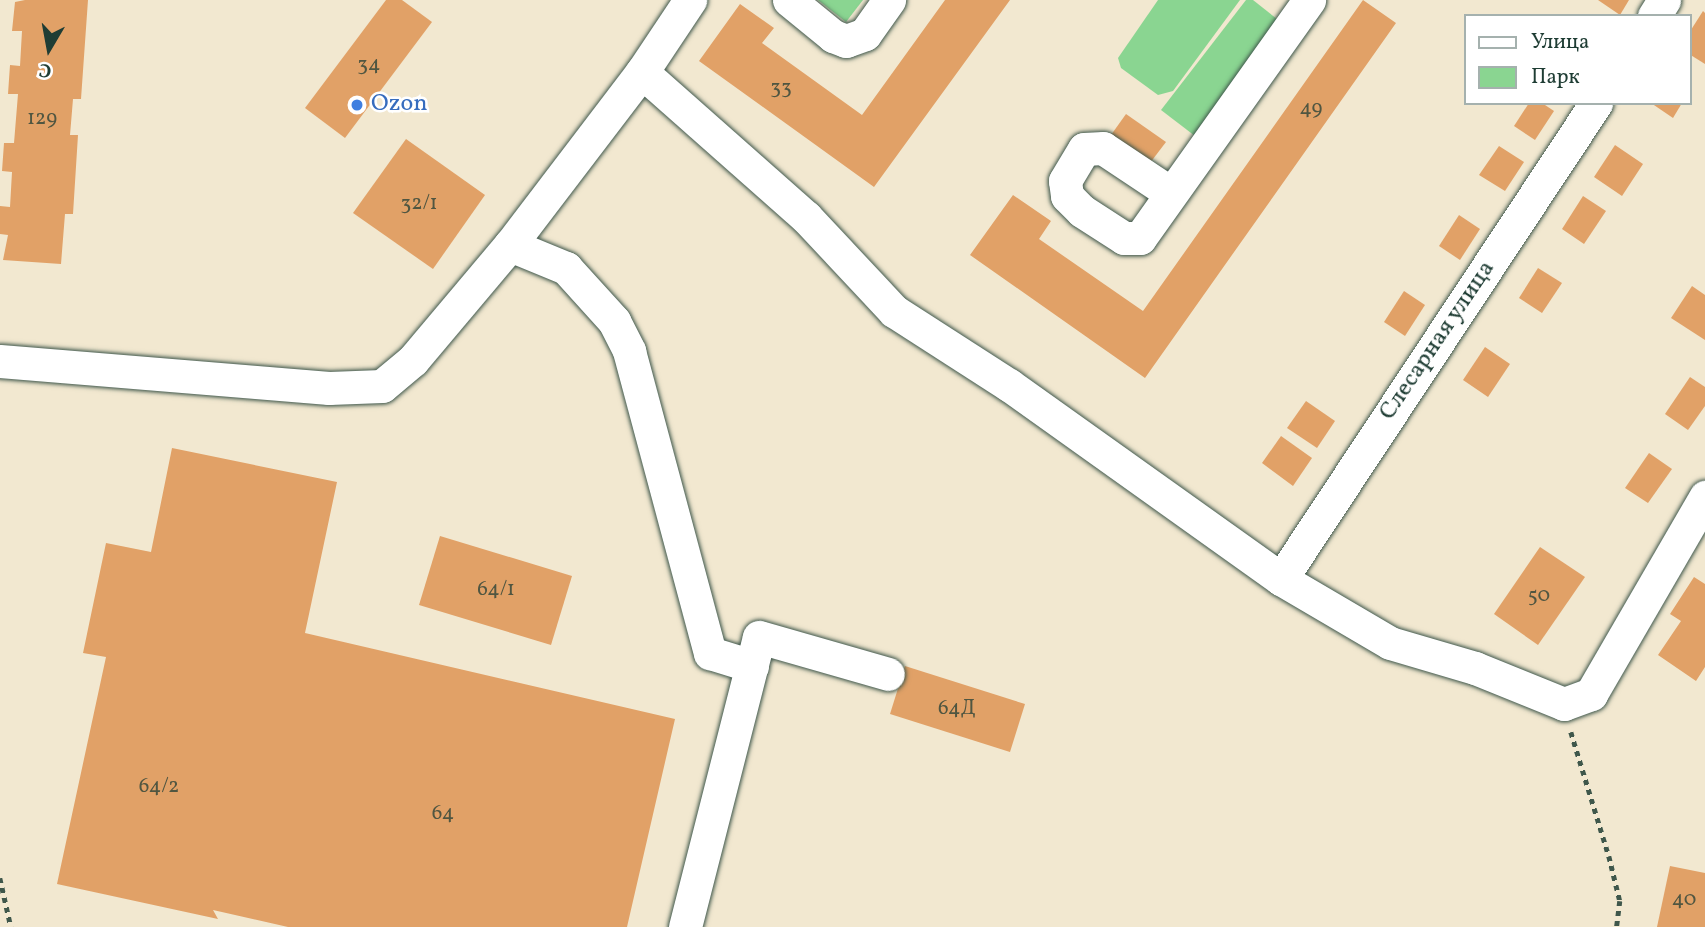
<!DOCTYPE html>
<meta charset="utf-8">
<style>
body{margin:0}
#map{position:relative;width:1705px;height:927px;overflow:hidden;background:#f2e8d0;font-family:Vollkorn,serif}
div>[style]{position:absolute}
.green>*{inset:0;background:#8ad591}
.building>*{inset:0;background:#e1a167}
.path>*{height:4.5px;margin-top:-2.25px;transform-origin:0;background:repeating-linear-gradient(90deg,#3f574b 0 5px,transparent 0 10px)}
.roads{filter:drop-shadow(0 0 2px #3f574b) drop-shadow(0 0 2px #3f574b)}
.minor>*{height:33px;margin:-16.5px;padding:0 16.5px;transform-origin:16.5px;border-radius:16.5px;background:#fff}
.dots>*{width:19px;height:19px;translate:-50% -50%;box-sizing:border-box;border:4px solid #fff;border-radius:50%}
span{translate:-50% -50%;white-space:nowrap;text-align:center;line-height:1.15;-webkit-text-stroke:5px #fff;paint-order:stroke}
.number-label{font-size:21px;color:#505641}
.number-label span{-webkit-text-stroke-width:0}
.shop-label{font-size:24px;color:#366cbe}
.left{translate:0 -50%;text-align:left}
.street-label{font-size:24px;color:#1f3d34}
.legend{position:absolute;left:1464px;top:14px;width:228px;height:91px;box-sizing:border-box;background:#fff;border:2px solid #a5b1ae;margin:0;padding:9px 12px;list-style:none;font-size:21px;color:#1f3d34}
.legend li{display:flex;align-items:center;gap:14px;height:35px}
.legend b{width:35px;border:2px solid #a5b1ae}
.north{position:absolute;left:14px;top:14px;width:70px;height:70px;-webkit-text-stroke:5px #fff;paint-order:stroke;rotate:190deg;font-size:19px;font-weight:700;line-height:28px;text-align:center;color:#1f3d34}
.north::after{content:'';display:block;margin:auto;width:24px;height:32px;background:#1f3d34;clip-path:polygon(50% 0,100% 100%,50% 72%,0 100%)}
</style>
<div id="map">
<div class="green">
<div style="clip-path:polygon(818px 0,863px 0,846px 22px)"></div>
<div style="clip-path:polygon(1158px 0,1240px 0,1173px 91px,1158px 95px,1121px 68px,1118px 58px)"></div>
<div style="clip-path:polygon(1246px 0,1253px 0,1282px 23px,1195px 136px,1161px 110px)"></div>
</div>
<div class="building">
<div style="clip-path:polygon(25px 0,88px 0,81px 99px,73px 99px,70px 135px,78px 135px,73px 214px,65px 214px,61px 264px,3px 260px,8px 235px,0 234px,0 206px,10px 207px,12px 172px,2px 171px,4px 143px,14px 143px,18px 94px,8px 94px,10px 65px,20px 66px,22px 31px,12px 31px,15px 2px)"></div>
<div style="clip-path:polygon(386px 0,402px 0,432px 22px,345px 138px,305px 108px)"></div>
<div style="clip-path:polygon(945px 0,1010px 0,874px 187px,699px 61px,740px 4px,774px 28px,762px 43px,862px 115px)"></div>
<div style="clip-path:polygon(1363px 0,1396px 23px,1145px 378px,970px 255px,1013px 195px,1051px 221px,1039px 239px,1143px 311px)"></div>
<div style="clip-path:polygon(1598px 0,1629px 0,1620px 15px)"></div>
<div style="clip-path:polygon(1703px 11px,1705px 13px,1705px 64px,1689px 54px,1689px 33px)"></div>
<div style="clip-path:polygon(1529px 103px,1542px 103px,1554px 111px,1535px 140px,1514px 126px)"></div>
<div style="clip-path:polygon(1651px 103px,1682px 103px,1673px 118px)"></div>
<div style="clip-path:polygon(1126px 114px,1166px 142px,1150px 163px,1111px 135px)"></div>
<div style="clip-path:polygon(406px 139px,485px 195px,433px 269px,353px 213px)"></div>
<div style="clip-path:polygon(1615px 145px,1643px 164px,1622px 196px,1594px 177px)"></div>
<div style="clip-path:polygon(1499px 146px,1524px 162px,1505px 191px,1479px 175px)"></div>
<div style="clip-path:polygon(1583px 196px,1606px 211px,1584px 244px,1562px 229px)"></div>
<div style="clip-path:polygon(1459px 215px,1480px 229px,1460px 260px,1439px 246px)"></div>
<div style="clip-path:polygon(1538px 268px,1562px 283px,1542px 313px,1519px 298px)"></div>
<div style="clip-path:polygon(1692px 286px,1705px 295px,1705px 340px,1671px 318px)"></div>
<div style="clip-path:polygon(1404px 291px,1425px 305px,1405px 336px,1384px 322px)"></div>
<div style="clip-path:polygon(1485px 347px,1510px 364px,1488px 397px,1463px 380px)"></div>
<div style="clip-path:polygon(1690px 377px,1705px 387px,1705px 406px,1688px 430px,1665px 414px)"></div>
<div style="clip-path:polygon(1306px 401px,1335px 421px,1317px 448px,1287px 428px)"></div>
<div style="clip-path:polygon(1281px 436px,1312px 458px,1293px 486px,1262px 463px)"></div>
<div style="clip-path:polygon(172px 448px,337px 482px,305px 633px,675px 719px,627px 927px,288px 927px,213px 910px,218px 919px,57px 884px,106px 657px,83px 653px,106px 543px,151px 552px)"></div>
<div style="clip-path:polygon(1649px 453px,1672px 469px,1648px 503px,1625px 488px)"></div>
<div style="clip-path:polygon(440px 536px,572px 576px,551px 645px,419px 605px)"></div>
<div style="clip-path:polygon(1540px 547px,1585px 577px,1538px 645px,1494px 614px)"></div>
<div style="clip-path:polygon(1694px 577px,1705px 584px,1705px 667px,1696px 681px,1658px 655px,1681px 621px,1670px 614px)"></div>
<div style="clip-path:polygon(905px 666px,1025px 704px,1010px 752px,890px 714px)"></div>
<div style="clip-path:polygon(1670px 866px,1705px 873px,1705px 927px,1657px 927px)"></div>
</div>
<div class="path">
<div style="left:1571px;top:732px;width:130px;rotate:73deg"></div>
<div style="left:1609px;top:856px;width:46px;rotate:76.3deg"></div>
<div style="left:1620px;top:901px;width:26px;rotate:97deg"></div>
<div style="left:0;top:878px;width:50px;rotate:77.3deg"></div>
</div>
<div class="roads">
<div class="minor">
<div style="left:789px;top:0;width:57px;rotate:39.3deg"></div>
<div style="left:833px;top:36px;width:14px;rotate:21deg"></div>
<div style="left:846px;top:41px;width:20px;rotate:-20deg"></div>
<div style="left:865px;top:34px;width:42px;rotate:-54.8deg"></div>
<div style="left:1654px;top:16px;width:19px;rotate:-58deg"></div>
<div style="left:642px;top:72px;width:219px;rotate:41.5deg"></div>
<div style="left:806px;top:217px;width:129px;rotate:46.9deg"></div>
<div style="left:894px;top:311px;width:137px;rotate:32.8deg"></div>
<div style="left:1009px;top:385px;width:334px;rotate:35.5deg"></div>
<div style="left:1281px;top:579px;width:126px;rotate:30.4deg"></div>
<div style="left:1390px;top:643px;width:89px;rotate:16.4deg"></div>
<div style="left:1475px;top:668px;width:96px;rotate:22deg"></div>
<div style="left:1564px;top:704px;width:29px;rotate:-20deg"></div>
<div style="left:1591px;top:694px;width:228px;rotate:-59.9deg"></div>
<div style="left:1169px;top:192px;width:79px;rotate:-146.3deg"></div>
<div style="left:1103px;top:148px;width:19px;rotate:177deg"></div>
<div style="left:1084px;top:149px;width:37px;rotate:121deg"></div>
<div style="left:1065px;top:181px;width:15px;rotate:82deg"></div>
<div style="left:1067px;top:196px;width:21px;rotate:45deg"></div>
<div style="left:1082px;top:211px;width:50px;rotate:32.7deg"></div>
<div style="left:1124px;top:238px;width:16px"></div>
<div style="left:1140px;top:238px;width:292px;rotate:-54.6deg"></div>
<div style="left:510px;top:245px;width:61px;rotate:22.3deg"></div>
<div style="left:566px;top:268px;width:72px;rotate:47.8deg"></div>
<div style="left:614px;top:321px;width:34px;rotate:63deg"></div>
<div style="left:629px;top:351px;width:313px;rotate:75deg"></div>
<div style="left:710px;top:653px;width:44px;rotate:17.2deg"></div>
<div style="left:0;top:361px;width:330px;rotate:4.7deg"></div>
<div style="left:329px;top:388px;width:53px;rotate:-2.2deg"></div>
<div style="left:382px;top:386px;width:40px;rotate:-40deg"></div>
<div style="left:413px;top:360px;width:150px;rotate:-49.9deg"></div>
<div style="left:510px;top:245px;width:218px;rotate:-52.7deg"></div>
<div style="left:642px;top:72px;width:87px;rotate:-56.3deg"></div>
<div style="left:1281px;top:579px;width:571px;rotate:-56.5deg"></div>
<div style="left:685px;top:927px;width:299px;rotate:-75.7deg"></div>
<div style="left:759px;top:637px;width:134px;rotate:16deg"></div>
</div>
</div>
<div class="dots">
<div style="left:357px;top:105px;background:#3f7fe0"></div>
</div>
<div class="number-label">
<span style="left:369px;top:65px">34</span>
<span style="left:781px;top:88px">33</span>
<span style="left:1311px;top:109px">49</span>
<span style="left:42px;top:119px">129</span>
<span style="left:419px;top:204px">32/1</span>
<span style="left:496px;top:590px">64/1</span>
<span style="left:1539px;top:596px">50</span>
<span style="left:957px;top:709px">64Д</span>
<span style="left:159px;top:787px">64/2</span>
<span style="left:443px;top:814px">64</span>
<span style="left:1684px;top:900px">40</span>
</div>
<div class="shop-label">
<span class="left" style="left:371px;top:105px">Ozon</span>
</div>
<div class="street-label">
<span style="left:1438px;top:341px;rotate:-56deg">Слесарная улица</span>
</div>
<ul class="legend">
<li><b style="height:9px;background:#fff"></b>Улица</li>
<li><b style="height:19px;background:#8ad591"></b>Парк</li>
</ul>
<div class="north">С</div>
</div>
